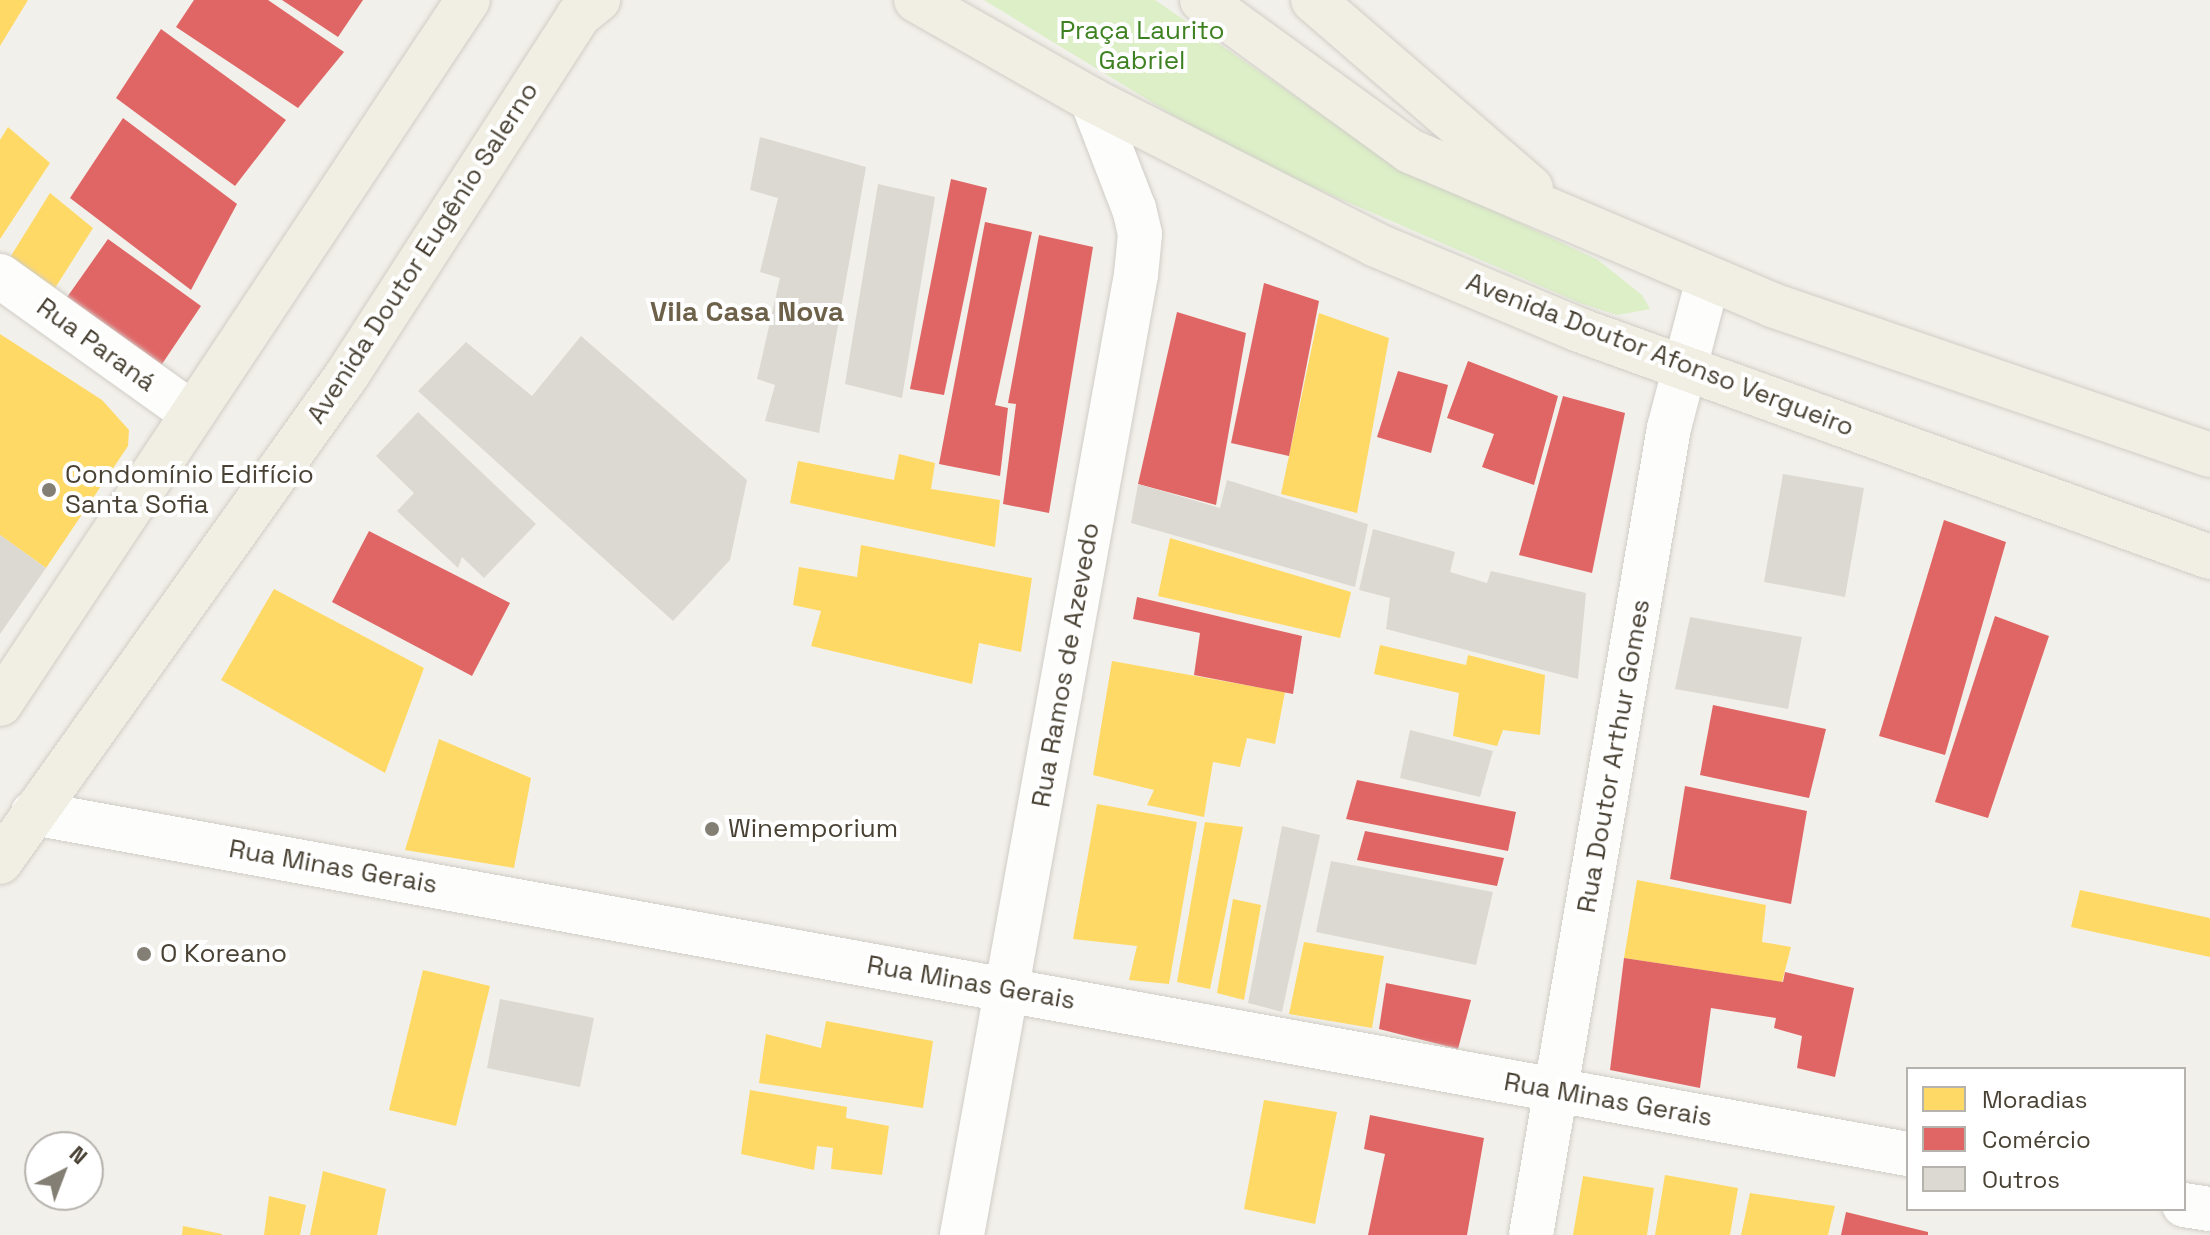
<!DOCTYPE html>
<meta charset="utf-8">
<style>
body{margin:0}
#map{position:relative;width:2210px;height:1235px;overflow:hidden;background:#f2f0ea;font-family:"Space Grotesk",sans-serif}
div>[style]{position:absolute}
.green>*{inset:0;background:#dcefc7}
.homes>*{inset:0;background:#ffd966}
.shops>*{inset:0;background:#e06666}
.building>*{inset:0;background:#dbd9d2}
.roads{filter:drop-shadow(0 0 2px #d0cdc7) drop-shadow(0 0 2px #d0cdc7)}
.minor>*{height:44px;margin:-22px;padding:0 22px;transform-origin:22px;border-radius:22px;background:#fdfdfc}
.major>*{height:44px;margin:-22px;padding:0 22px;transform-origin:22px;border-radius:22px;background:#f1eee4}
.dots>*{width:22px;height:22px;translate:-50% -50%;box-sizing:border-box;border:4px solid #fff;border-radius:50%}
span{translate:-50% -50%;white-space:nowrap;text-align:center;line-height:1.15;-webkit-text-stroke:8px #fff;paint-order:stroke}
.park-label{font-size:26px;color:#3e8121}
.street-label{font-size:26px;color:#494234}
.poi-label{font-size:26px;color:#494234}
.left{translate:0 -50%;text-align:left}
.neighbourhood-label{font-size:28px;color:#6d614a;font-weight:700}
.legend{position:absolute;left:1906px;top:1067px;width:280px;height:144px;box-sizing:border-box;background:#fff;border:2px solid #b6b3ae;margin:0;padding:10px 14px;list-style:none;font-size:24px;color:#494234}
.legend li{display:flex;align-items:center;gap:16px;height:40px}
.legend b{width:40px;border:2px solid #b6b3ae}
.north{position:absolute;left:24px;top:1131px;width:80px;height:80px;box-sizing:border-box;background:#fff;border:2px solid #b6b3ae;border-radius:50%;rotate:42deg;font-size:22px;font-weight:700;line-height:32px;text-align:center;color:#494234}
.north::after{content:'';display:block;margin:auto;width:28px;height:36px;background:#847f74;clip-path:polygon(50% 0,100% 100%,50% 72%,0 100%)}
</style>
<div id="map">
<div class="green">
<div style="clip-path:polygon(984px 0,1155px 0,1391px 162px,1598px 260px,1642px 295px,1650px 309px,1617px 315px,1580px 303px,1237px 154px)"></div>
</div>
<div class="homes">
<div style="clip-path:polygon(0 0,28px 0,0 46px)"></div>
<div style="clip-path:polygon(8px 127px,50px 163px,0 239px,0 140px)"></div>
<div style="clip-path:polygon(50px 193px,93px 228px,45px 304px,1px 272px)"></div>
<div style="clip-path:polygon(1319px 313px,1389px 338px,1357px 513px,1281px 494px)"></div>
<div style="clip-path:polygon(0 334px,102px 400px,129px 430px,128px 446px,46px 568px,0 535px)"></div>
<div style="clip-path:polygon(899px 454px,935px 463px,931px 489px,1000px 500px,995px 547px,790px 503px,798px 461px,894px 480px)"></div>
<div style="clip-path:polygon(1170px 538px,1351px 592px,1340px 638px,1158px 596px)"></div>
<div style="clip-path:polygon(861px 545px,1032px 578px,1021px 652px,979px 643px,972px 684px,811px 646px,821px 611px,793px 605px,799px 567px,857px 577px)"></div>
<div style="clip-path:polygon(274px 589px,424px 668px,385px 773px,221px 680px)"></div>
<div style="clip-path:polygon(1380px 645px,1466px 665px,1468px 655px,1545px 675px,1540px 735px,1503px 730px,1497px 746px,1453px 736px,1459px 693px,1374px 674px)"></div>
<div style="clip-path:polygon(1112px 661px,1285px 692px,1275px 744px,1247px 738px,1240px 767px,1213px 762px,1204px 817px,1147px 805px,1154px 790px,1093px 775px)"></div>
<div style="clip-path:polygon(439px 739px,531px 778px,514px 868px,405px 850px)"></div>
<div style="clip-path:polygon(1097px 804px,1197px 822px,1169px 984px,1129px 980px,1137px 946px,1073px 939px)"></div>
<div style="clip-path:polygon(1205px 822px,1243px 827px,1210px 989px,1177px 982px)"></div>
<div style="clip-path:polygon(1637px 880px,1766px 905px,1762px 942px,1791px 947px,1782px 982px,1624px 958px)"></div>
<div style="clip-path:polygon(2080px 890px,2210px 918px,2210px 957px,2071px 927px)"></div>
<div style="clip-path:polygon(1233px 899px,1261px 905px,1244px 1000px,1217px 993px)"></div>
<div style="clip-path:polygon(1304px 942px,1384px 956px,1372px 1028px,1289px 1014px)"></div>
<div style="clip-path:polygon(423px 970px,490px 986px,456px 1126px,389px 1110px)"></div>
<div style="clip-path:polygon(826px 1021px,933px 1041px,923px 1108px,759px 1083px,766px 1034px,821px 1048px)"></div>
<div style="clip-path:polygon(750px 1090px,847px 1107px,846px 1118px,889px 1126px,882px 1175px,831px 1169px,833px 1148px,817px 1146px,814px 1170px,741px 1154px)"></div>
<div style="clip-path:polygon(1264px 1100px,1337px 1112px,1315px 1224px,1244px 1209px)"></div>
<div style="clip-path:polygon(323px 1171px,386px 1189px,377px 1235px,310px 1235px)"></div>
<div style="clip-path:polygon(1665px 1175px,1738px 1188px,1730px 1235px,1655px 1235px)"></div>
<div style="clip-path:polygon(1583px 1176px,1654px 1188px,1647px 1235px,1573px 1235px)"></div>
<div style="clip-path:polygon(1750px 1193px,1835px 1206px,1828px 1235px,1741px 1235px)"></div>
<div style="clip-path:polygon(269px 1196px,306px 1205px,300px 1235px,264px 1235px)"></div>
<div style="clip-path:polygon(183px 1226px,222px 1234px,222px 1235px,182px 1235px)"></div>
</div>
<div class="shops">
<div style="clip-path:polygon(194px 0,268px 0,344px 52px,298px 108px,176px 27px)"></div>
<div style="clip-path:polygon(282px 0,363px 0,338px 37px)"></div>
<div style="clip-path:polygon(161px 29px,286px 120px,235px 186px,116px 98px)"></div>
<div style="clip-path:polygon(123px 118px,237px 204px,191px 290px,70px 198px)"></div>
<div style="clip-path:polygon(951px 179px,987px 188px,944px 395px,910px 389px)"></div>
<div style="clip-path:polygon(985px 222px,1032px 232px,995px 405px,1008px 408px,1000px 476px,939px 464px)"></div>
<div style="clip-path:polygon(1039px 235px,1093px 247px,1049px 513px,1003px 504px,1016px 404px,1008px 403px)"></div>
<div style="clip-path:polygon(108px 239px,201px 306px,154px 376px,58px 310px)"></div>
<div style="clip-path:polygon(1264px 283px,1319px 301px,1289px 456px,1231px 443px)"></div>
<div style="clip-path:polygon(1177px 312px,1246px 333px,1216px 505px,1138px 484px)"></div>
<div style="clip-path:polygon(1468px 361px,1558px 396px,1534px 485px,1482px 467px,1494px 434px,1447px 418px)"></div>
<div style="clip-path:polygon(1398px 371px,1448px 385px,1431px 453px,1377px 437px)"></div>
<div style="clip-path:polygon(1563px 396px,1625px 413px,1592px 573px,1519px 555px)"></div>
<div style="clip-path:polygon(1944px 520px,2006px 542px,1945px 755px,1879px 736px)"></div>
<div style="clip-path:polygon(369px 531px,510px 603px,472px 676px,332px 602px)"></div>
<div style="clip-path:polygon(1137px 597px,1302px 636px,1293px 694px,1194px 675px,1200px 633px,1133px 619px)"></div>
<div style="clip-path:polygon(1995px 616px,2049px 636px,1988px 818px,1935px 802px)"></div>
<div style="clip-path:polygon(1713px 705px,1826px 729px,1809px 798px,1700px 775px)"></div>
<div style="clip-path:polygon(1357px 780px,1516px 812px,1508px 851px,1346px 819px)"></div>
<div style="clip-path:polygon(1685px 786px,1807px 811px,1791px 904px,1670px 879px)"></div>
<div style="clip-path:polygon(1365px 831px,1504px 858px,1497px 886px,1357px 860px)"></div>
<div style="clip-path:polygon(1624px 958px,1783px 982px,1785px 972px,1854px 988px,1835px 1077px,1797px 1068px,1802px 1036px,1774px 1028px,1776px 1018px,1711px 1008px,1700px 1088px,1610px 1070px)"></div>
<div style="clip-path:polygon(1386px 983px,1471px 1000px,1458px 1049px,1379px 1029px)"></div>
<div style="clip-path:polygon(1370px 1115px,1484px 1138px,1467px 1235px,1368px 1235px,1385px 1154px,1364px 1149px)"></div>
<div style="clip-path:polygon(1846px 1212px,1928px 1232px,1928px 1235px,1841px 1235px)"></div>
</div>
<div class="building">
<div style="clip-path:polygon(760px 137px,866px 167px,819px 433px,765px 421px,775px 385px,757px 379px,780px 278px,760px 272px,778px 198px,750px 190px)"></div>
<div style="clip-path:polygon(878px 184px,935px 197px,902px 398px,845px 384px)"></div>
<div style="clip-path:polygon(581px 336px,747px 480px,730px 560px,673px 621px,418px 391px,466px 342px,532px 396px)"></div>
<div style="clip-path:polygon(418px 412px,536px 524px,484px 578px,462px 557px,458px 568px,397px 511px,414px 493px,376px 456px)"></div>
<div style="clip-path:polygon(1783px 474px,1864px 488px,1845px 597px,1764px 582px)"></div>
<div style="clip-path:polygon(1227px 480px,1368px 524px,1355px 587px,1131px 523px,1138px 484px,1220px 508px)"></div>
<div style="clip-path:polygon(1373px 529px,1455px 552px,1450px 572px,1487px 583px,1491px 571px,1586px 593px,1578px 679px,1386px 629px,1390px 598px,1359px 590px)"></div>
<div style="clip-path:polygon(0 535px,46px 568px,0 634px)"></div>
<div style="clip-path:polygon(1690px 617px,1802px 637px,1788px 709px,1675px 689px)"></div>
<div style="clip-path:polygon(1410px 730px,1493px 751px,1480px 797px,1400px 778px)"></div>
<div style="clip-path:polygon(1282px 826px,1320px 835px,1282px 1012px,1248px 1003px)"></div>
<div style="clip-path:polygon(1331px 861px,1493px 892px,1476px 965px,1316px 932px)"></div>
<div style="clip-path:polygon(500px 999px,594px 1018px,580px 1087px,487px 1068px)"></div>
</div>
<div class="roads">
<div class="minor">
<div style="left:0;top:276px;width:237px;rotate:35.6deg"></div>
<div style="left:33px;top:813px;width:1906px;rotate:10.31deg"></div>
<div style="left:2184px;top:1205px;width:26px;rotate:9deg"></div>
<div style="left:962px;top:1235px;width:976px;rotate:-79.73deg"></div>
<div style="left:1136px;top:275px;width:41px;rotate:-84.4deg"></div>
<div style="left:1140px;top:234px;width:26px;rotate:-103deg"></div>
<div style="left:1134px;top:209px;width:117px;rotate:-111.1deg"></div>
<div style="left:1531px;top:1235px;width:819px;rotate:-80.3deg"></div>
<div style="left:1669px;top:428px;width:154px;rotate:-75.3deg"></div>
</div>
<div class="major">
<div style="left:916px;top:0;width:202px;rotate:29.6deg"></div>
<div style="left:1092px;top:100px;width:319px;rotate:27deg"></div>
<div style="left:1376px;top:245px;width:220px;rotate:22.7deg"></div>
<div style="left:1579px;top:330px;width:671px;rotate:19.79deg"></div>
<div style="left:1202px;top:0;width:257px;rotate:36deg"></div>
<div style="left:1410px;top:151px;width:393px;rotate:23deg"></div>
<div style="left:1772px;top:305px;width:463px;rotate:18.9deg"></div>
<div style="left:1313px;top:0;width:288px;rotate:40.8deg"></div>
<div style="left:0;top:704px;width:845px;rotate:-56.39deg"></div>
<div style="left:0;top:862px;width:598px;rotate:-54.53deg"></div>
<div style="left:347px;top:375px;width:427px;rotate:-57.2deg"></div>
<div style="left:578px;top:16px;width:26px;rotate:-39deg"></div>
</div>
</div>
<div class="dots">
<div style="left:49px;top:490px;background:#847f74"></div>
<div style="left:712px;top:829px;background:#847f74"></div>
<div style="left:144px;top:954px;background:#847f74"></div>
</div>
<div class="park-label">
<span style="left:1142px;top:46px">Praça Laurito<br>Gabriel</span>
</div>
<div class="street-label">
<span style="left:423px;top:253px;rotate:-57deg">Avenida Doutor Eugênio Salerno</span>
<span style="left:96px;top:345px;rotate:36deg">Rua Paraná</span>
<span style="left:1660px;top:355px;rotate:21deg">Avenida Doutor Afonso Vergueiro</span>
<span style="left:1066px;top:665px;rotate:-80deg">Rua Ramos de Azevedo</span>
<span style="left:1614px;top:756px;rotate:-80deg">Rua Doutor Arthur Gomes</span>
<span style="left:333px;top:867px;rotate:10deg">Rua Minas Gerais</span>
<span style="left:971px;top:983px;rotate:10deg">Rua Minas Gerais</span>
<span style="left:1608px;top:1100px;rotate:10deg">Rua Minas Gerais</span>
</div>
<div class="poi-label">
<span class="left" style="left:65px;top:490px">Condomínio Edifício<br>Santa Sofia</span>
<span class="left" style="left:728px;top:829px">Winemporium</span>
<span class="left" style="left:160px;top:954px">O Koreano</span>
</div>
<div class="neighbourhood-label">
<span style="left:747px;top:311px">Vila Casa Nova</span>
</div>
<ul class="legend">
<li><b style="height:22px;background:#ffd966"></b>Moradias</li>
<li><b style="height:22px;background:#e06666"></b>Comércio</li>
<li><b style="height:22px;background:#dbd9d2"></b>Outros</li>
</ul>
<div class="north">N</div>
</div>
